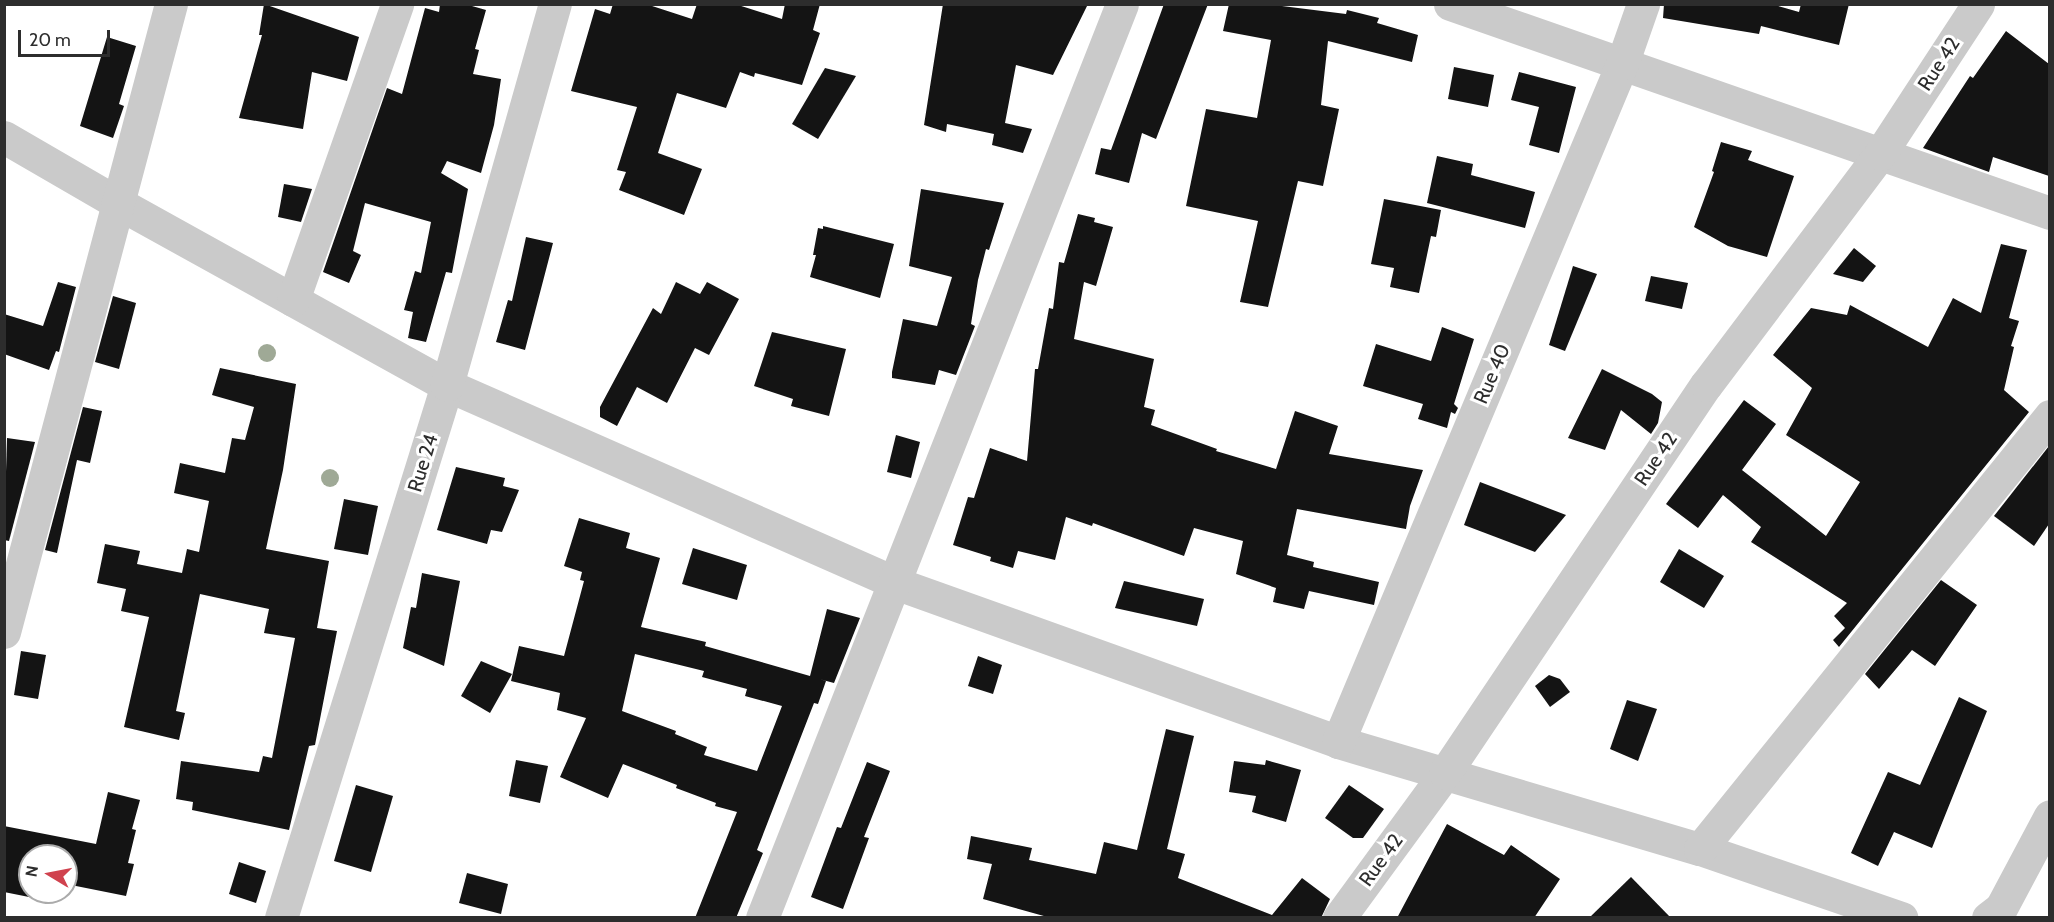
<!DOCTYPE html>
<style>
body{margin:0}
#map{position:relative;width:2054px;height:922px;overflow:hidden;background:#fff;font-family:Cabin,sans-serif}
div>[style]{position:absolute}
.building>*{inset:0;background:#141414}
.minor>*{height:33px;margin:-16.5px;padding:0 16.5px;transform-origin:16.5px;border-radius:16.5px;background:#cacaca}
.trees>*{width:18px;height:18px;margin:-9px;border-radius:50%;background:#9fa996}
span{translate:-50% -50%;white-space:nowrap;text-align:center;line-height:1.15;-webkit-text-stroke:6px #fff;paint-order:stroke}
.street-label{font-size:20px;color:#2d2d2d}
.frame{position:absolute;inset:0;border:6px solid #2d2d2d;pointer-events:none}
.north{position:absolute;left:18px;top:844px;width:60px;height:60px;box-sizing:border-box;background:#fff;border:2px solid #ababab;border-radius:50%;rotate:280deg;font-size:16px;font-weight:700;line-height:24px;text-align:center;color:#2d2d2d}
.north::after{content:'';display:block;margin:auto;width:21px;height:27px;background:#d0424e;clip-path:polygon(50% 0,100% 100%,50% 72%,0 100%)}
.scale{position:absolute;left:18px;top:30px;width:92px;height:27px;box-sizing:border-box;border:3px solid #2d2d2d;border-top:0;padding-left:8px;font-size:18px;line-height:21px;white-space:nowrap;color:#2d2d2d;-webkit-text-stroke:4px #fff;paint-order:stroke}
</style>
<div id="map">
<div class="building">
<div style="clip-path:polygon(264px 4px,359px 37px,347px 81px,312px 72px,303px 129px,239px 118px,262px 35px,259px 35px)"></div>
<div style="clip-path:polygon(440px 4px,465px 4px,486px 10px,475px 49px,479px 50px,473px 74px,501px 79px,494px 125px,481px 173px,447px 161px,441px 173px,468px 189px,452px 273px,446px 272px,426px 342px,408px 338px,413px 312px,404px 310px,415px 271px,421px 273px,431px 222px,365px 203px,353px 251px,361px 255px,349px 283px,323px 272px,387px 88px,402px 94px,425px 8px,439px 12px)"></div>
<div style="clip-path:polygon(613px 4px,646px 4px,692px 19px,697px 4px,735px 4px,782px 19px,785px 4px,820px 4px,813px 30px,820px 33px,802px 85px,755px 73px,754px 77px,740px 72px,726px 108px,677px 93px,658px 153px,702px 169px,684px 215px,619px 190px,626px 172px,617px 170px,637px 107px,571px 91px,595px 9px,610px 14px)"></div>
<div style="clip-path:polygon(943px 4px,1088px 4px,1053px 75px,1016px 65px,1005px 123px,1032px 129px,1023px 153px,992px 145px,994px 134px,947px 124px,946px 132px,924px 125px)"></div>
<div style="clip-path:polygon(1164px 4px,1208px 4px,1156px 139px,1142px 133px,1129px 183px,1095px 174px,1101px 148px,1111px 150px)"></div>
<div style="clip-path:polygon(1229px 4px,1267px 4px,1346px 14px,1347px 10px,1379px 18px,1377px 23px,1418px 35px,1412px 62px,1328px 41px,1321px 105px,1339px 109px,1323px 186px,1298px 181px,1268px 307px,1240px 302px,1258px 221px,1186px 206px,1206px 109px,1257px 118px,1271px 40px,1223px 31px)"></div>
<div style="clip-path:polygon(1664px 4px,1771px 4px,1799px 12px,1801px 4px,1849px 4px,1839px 45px,1761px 26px,1759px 34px,1663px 18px)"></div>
<div style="clip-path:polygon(2006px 31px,2049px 64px,2049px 176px,1993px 157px,1989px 172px,1923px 148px,1970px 76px,1973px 78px)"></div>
<div style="clip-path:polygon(107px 37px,136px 46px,119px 104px,124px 106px,113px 138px,80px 126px)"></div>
<div style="clip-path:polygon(1454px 67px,1494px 75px,1488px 107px,1448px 99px)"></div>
<div style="clip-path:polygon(825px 68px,856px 76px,818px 139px,792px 124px)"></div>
<div style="clip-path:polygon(1519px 72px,1576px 87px,1559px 153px,1529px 145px,1539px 107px,1511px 100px)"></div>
<div style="clip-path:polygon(1721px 142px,1752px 151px,1748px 160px,1794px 176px,1767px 257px,1728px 246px,1694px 227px,1714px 172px,1712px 171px)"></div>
<div style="clip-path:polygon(1437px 156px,1473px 164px,1471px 175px,1535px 192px,1525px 228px,1427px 203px)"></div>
<div style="clip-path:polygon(284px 184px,312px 189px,301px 222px,278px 217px)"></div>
<div style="clip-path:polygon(921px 189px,1004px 203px,989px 250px,986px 249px,978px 280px,971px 324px,975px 326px,956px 375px,939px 370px,935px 385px,892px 378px,892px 372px,903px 319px,937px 326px,952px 277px,909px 266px)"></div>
<div style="clip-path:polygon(1384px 199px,1441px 210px,1436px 237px,1431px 236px,1419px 293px,1390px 287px,1394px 268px,1371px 264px)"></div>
<div style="clip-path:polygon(1078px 214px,1095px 218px,1094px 222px,1113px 227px,1096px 286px,1084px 282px,1074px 339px,1154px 359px,1144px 407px,1155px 410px,1151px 425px,1217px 449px,1216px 451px,1276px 469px,1295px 411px,1338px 426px,1329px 454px,1423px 470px,1410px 506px,1406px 529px,1297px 509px,1287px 555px,1314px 562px,1313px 567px,1379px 582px,1374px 605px,1309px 591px,1304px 609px,1273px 602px,1276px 588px,1236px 574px,1243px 541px,1194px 528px,1184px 556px,1093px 523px,1092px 526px,1066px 517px,1055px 560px,1018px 551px,1013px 568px,990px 561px,991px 557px,953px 545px,968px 497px,974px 498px,990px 448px,1027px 461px,1035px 369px,1038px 369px,1049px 308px,1053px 309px,1059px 262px,1064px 263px)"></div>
<div style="clip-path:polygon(823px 226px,894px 244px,880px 298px,810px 277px,816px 255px,813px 255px,818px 228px,823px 229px)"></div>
<div style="clip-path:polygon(526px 237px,553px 243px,525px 350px,496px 342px,508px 300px,512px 301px)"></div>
<div style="clip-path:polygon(2001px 244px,2027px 250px,2009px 318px,2019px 321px,2011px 346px,2014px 347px,2004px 390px,2029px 412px,1839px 647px,1833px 640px,1845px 628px,1834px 616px,1847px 603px,1751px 542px,1761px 527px,1723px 495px,1698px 528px,1666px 504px,1744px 400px,1776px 424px,1742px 470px,1826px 536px,1860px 482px,1786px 435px,1812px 388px,1773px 355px,1811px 308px,1847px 315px,1850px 305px,1928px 347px,1953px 298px,1981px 313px)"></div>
<div style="clip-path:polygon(1854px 248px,1876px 266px,1863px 282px,1833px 274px)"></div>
<div style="clip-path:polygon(1573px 266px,1597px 274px,1565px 351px,1549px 345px)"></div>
<div style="clip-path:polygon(1651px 276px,1688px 283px,1682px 309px,1645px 301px)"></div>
<div style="clip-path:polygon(58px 282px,76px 287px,59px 352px,56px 351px,49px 370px,4px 354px,4px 314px,43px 326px)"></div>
<div style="clip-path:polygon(676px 282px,700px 294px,707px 282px,739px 299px,709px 355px,695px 348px,667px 403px,637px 387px,617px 426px,600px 417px,600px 407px,653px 308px,661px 314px)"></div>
<div style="clip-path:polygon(113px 296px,136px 303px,119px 369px,95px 362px)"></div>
<div style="clip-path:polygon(1442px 327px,1474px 339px,1454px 404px,1458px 408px,1455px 414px,1451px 412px,1447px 428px,1418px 419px,1423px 404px,1363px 386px,1376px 344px,1431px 361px)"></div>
<div style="clip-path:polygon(772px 332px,846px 349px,829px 416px,791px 406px,793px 399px,754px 386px)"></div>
<div style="clip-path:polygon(220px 368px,296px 384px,283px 470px,266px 549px,329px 561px,317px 628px,337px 631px,315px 745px,309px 746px,289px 830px,192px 810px,193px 802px,176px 799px,181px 761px,259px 772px,263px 756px,272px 758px,295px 638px,264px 633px,269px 609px,200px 594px,176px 711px,185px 713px,179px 740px,124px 727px,149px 617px,121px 611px,126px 589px,97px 583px,105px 544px,140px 551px,137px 564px,182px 573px,187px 549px,199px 552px,209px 501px,174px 493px,180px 463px,225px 473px,232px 438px,245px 440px,254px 407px,212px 395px)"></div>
<div style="clip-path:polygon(1602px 369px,1652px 394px,1662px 402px,1658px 423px,1651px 434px,1621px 410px,1605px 450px,1568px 438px)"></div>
<div style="clip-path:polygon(83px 407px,102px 411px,90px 463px,77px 460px,57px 553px,45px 550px)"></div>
<div style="clip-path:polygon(896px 435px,920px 442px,911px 478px,887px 472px)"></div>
<div style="clip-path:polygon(7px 438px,35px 442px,9px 541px,4px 540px)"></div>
<div style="clip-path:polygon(2049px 446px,2049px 524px,2034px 546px,1994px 516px)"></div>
<div style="clip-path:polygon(456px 467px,505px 478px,503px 486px,519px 490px,502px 532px,491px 530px,487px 544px,437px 530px)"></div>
<div style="clip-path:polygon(1480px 482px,1501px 490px,1566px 515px,1535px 552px,1464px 525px)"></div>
<div style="clip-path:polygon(344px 499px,378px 506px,368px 555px,334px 549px)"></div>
<div style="clip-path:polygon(evenodd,579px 518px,630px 533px,626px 548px,660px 558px,641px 627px,706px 642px,705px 646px,810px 676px,827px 609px,860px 618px,834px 683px,819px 679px,826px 681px,818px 704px,814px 703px,757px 850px,763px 853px,736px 918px,695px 918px,737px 812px,715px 806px,716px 803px,676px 788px,677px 785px,623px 764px,608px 798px,560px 777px,586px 718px,557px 710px,560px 693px,511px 681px,519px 646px,564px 656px,584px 581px,580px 580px,582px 572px,564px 566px,579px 518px,635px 654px,704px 671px,702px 677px,747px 689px,745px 696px,782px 706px,757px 771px,704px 755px,707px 747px,675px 734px,676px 731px,622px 711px,635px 654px)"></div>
<div style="clip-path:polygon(693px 548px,747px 565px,737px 600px,682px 584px)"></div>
<div style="clip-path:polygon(1679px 549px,1724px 576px,1704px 608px,1660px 582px)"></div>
<div style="clip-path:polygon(422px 573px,460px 581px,444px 666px,403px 648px,411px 607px,416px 608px)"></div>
<div style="clip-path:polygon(1941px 580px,1977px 605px,1935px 666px,1912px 650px,1879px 689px,1865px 674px)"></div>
<div style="clip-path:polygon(1124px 581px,1204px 599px,1197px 626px,1115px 608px)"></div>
<div style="clip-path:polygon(21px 651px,46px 655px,38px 699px,14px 695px)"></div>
<div style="clip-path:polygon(978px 656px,1002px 665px,993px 694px,968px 686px)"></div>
<div style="clip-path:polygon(481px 661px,512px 674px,490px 713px,461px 696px)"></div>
<div style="clip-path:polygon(1549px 675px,1560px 679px,1570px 692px,1550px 707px,1535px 686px)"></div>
<div style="clip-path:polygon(1959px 697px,1987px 711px,1932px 848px,1894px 832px,1878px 866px,1851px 853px,1888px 772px,1920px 785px)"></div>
<div style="clip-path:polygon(1627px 700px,1657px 709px,1638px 761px,1610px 749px)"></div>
<div style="clip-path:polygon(1166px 729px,1194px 736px,1167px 849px,1185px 854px,1178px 878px,1272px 915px,1302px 878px,1330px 899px,1321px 918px,1051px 918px,983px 899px,992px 864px,967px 859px,971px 836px,1032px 848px,1029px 860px,1096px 874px,1104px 842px,1137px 850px)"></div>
<div style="clip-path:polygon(516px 760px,548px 766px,540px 803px,509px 796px)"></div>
<div style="clip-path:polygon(1266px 760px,1301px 770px,1286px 822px,1252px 812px,1256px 796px,1229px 792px,1234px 761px,1265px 765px)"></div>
<div style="clip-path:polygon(867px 762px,890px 771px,864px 837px,869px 838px,843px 909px,811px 897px,837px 827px,841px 828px)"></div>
<div style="clip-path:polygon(356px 785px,393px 796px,371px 872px,334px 861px)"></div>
<div style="clip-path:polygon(1349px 785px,1384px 809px,1363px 838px,1353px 838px,1325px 818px)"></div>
<div style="clip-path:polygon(108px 792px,140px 800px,132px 829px,136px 830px,128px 863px,134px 864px,126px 896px,66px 884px,66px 856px,30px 856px,30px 892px,51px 892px,49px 901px,4px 892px,4px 826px,96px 844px)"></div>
<div style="clip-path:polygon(1447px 824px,1504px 855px,1511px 845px,1560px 879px,1534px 918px,1397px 918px)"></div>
<div style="clip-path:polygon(239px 862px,266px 871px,256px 903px,229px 894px)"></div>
<div style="clip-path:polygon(467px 873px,508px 884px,501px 914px,459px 903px)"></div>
<div style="clip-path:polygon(1631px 877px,1671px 918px,1589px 918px)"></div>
</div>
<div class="minor">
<div style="left:1450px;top:4px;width:635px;rotate:19.2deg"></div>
<div style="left:4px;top:137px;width:132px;rotate:30.1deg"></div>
<div style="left:118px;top:203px;width:376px;rotate:29deg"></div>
<div style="left:447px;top:385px;width:490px;rotate:23.8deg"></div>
<div style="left:895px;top:583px;width:471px;rotate:19.7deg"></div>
<div style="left:1338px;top:742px;width:377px;rotate:16.5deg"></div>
<div style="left:1700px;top:849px;width:213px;rotate:18.9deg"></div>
<div style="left:293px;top:300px;width:314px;rotate:-70.6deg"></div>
<div style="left:4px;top:632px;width:650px;rotate:-75.11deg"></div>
<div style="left:1338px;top:742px;width:735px;rotate:-67.27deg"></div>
<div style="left:1622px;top:64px;width:64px;rotate:-70.7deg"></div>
<div style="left:1700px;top:849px;width:557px;rotate:-51.05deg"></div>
<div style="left:281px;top:918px;width:558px;rotate:-72.7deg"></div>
<div style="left:447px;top:385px;width:396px;rotate:-74.2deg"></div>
<div style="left:762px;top:918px;width:982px;rotate:-68.5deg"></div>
<div style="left:1339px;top:918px;width:180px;rotate:-53.8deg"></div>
<div style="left:1445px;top:773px;width:468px;rotate:-56.1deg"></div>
<div style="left:1706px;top:385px;width:289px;rotate:-53deg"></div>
<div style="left:1880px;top:154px;width:179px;rotate:-56.8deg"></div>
<div style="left:1988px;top:918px;width:16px;rotate:-38deg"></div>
<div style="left:2001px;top:908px;width:104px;rotate:-62deg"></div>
</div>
<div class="trees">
<div style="left:267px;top:353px"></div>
<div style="left:330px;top:478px"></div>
</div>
<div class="street-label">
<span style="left:1939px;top:64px;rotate:-57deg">Rue 42</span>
<span style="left:1492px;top:374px;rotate:-67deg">Rue 40</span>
<span style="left:1656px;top:459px;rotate:-56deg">Rue 42</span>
<span style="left:423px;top:463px;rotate:-73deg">Rue 24</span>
<span style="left:1381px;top:860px;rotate:-54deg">Rue 42</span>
</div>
<div class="frame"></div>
<div class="north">N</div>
<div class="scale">20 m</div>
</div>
